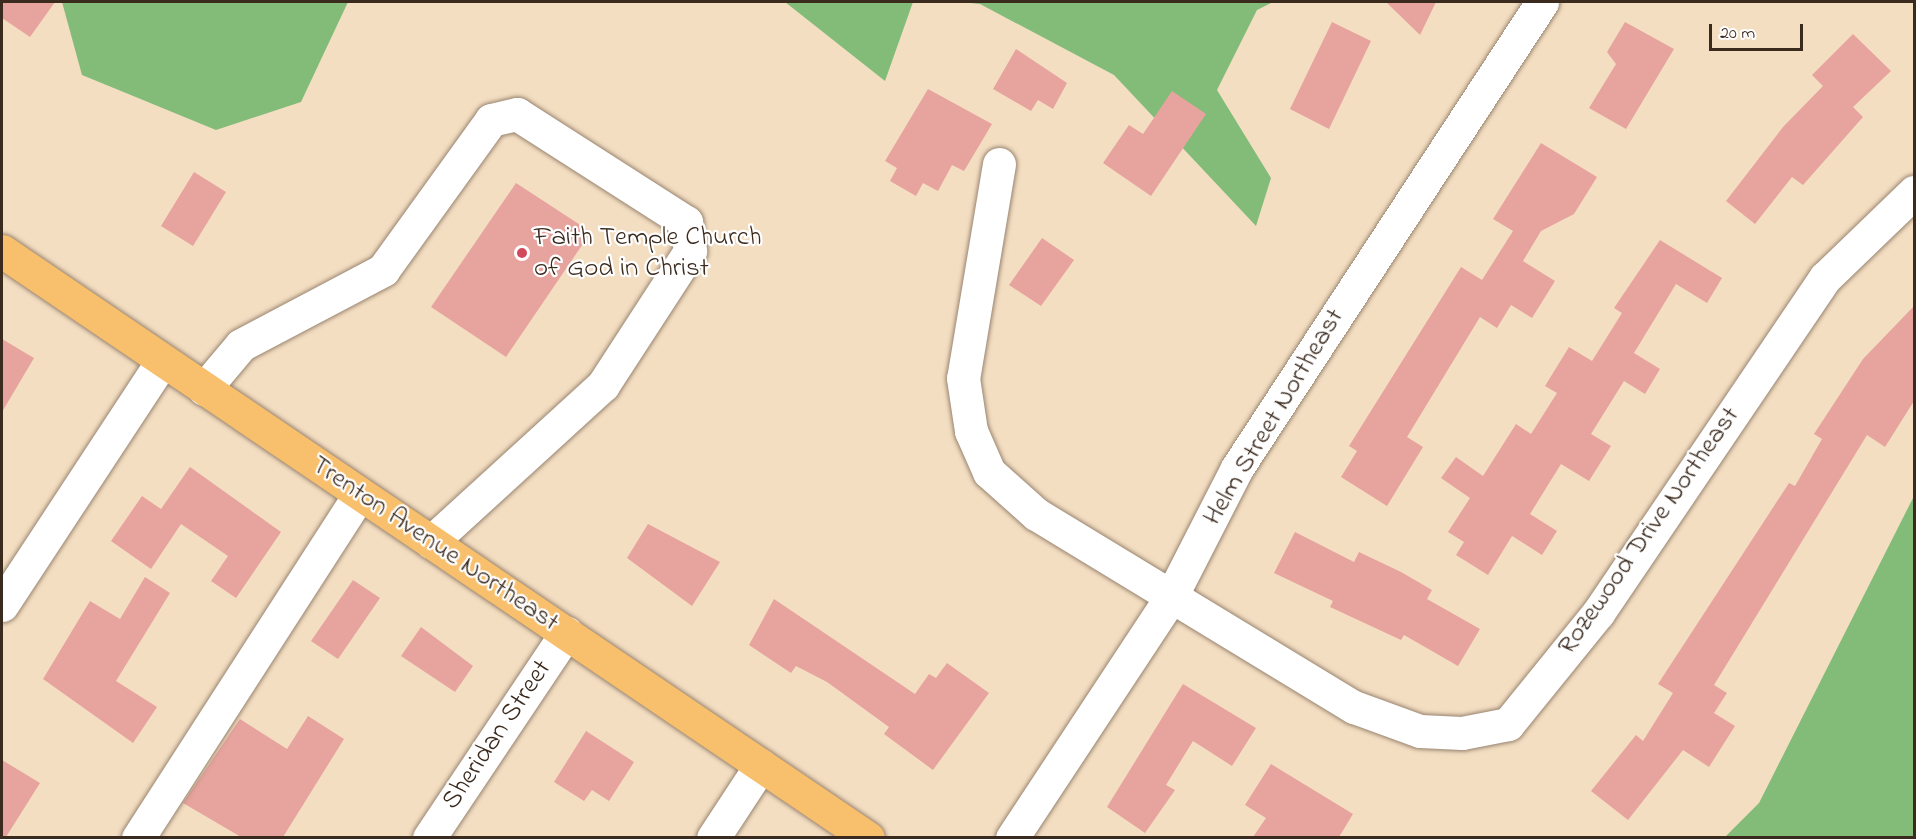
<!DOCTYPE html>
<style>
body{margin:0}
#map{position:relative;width:1916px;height:839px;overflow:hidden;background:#f4dec2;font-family:"Indie Flower",sans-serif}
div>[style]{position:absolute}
.forest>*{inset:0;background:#83bc79}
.building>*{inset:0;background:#e7a39e}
.roads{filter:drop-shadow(0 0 2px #988470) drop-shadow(0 0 2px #988470)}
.minor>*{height:33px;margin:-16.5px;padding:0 16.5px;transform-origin:16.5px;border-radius:16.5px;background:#fff}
.major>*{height:33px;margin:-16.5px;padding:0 16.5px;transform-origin:16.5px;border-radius:16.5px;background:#f8bf6c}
.dots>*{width:16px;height:16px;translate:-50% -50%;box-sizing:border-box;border:3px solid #fff;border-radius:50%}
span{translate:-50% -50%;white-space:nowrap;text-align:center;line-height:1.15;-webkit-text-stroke:4.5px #fff;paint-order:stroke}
.poi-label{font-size:27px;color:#3b2a1e}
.left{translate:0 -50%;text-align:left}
.street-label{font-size:27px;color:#3b2a1e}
.frame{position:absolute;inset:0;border:3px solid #3b2a1e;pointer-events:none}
.scale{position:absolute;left:1709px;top:24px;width:94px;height:27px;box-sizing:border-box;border:3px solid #3b2a1e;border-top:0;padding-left:8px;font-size:18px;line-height:21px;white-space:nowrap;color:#3b2a1e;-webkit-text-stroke:4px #fff;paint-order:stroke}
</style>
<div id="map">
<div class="forest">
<div style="clip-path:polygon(62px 2px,348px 2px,301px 102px,216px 130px,82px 75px)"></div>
<div style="clip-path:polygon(785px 2px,913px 2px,885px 81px)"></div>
<div style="clip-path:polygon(961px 2px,1273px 2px,1257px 10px,1217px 90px,1271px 178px,1256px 226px,1114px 75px,980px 4px)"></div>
<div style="clip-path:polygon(1914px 496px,1914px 837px,1725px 837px,1759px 803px)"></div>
</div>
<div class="building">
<div style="clip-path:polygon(2px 2px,55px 2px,30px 37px,2px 18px)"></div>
<div style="clip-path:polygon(1386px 2px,1436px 2px,1420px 35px)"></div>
<div style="clip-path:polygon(1332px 22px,1371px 41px,1329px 129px,1290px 109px)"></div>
<div style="clip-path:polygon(1625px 22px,1674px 49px,1626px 129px,1589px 108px,1616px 64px,1607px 52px)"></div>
<div style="clip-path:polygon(1853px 34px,1891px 71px,1853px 107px,1863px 117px,1803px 185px,1792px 177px,1755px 224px,1726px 201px,1783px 127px,1823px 86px,1812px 75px)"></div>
<div style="clip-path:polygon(1016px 49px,1067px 83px,1053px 109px,1038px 100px,1031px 111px,993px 89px)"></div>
<div style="clip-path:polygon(928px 89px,992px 124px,964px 171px,952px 165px,938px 191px,923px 183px,916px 196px,890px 181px,897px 168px,885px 161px)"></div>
<div style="clip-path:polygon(1172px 91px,1206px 114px,1151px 196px,1103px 163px,1129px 125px,1143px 134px)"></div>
<div style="clip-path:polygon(1541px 143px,1597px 177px,1574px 214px,1541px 231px,1523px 261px,1555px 281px,1532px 318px,1511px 305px,1497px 328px,1480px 317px,1407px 437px,1423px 447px,1387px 506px,1341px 477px,1357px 451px,1349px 446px,1461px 267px,1482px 280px,1513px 231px,1493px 219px)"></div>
<div style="clip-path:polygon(194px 172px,226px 192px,193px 246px,161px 226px)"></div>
<div style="clip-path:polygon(516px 183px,591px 232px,506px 357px,431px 307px)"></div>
<div style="clip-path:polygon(1042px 238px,1074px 260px,1041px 306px,1009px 285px)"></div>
<div style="clip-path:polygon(1660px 240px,1722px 278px,1707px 303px,1676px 284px,1634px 353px,1660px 369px,1645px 394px,1624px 381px,1591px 434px,1611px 446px,1589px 481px,1561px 464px,1530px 514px,1557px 531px,1542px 555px,1512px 536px,1488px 575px,1456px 555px,1464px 542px,1448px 532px,1470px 498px,1441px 478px,1456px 457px,1483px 476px,1516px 424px,1531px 434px,1557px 393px,1545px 386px,1569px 347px,1592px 361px,1622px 313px,1614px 308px)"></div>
<div style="clip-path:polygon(1914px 306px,1914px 401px,1885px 447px,1867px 435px,1714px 685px,1727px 693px,1714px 713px,1735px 726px,1709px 767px,1683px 750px,1628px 820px,1591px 791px,1636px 735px,1643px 741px,1673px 693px,1658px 684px,1789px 483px,1795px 486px,1822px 439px,1814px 434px,1863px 359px)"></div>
<div style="clip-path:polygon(2px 339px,34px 358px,2px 412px)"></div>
<div style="clip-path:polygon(190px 467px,281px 532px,236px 598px,211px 581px,228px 556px,181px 524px,151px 569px,111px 541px,142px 496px,161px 509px)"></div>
<div style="clip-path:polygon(648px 524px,720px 562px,692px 606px,627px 558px)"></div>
<div style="clip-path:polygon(1295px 532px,1354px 562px,1359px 552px,1401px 572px,1432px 590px,1427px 599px,1480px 629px,1458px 666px,1404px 635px,1401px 640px,1330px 607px,1333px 601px,1274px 573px)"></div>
<div style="clip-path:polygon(145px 577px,170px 593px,116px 681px,157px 707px,133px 743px,43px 679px,90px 601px,120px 619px)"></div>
<div style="clip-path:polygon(353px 580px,380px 598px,338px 659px,311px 641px)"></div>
<div style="clip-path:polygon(774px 599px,915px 694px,929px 674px,936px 678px,947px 663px,989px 693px,933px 770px,884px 734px,889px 727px,827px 682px,796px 666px,791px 673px,749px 645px)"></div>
<div style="clip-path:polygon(421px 627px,473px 666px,455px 692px,401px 656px)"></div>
<div style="clip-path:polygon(1183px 684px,1256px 728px,1232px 766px,1193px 741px,1166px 785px,1175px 790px,1145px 833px,1107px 807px)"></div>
<div style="clip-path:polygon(308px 716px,344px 739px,283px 837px,241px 837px,183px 803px,240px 719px,287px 749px)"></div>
<div style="clip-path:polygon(586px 731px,634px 762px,609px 801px,592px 790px,584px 801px,554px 782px)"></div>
<div style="clip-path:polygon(2px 760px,40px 783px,6px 837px,2px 837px)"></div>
<div style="clip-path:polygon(1271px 764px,1353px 814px,1339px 837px,1253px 837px,1266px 818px,1245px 805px)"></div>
</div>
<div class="roads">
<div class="minor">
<div style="left:999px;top:164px;width:217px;rotate:99.5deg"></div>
<div style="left:963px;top:378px;width:54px;rotate:81.4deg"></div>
<div style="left:971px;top:431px;width:45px;rotate:66.3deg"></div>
<div style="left:989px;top:472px;width:63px;rotate:41.8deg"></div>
<div style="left:1036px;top:514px;width:372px;rotate:31.3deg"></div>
<div style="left:1354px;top:707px;width:70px;rotate:20deg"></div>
<div style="left:1420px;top:731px;width:42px;rotate:2.7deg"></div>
<div style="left:1462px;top:733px;width:47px;rotate:-11.1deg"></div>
<div style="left:1508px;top:724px;width:143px;rotate:-51deg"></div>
<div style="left:1598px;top:613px;width:405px;rotate:-55.9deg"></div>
<div style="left:1825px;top:278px;width:124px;rotate:-44deg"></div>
<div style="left:204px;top:389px;width:57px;rotate:-49.9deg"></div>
<div style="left:241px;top:345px;width:161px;rotate:-27.8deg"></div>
<div style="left:383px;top:270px;width:185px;rotate:-54.2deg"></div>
<div style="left:491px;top:120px;width:27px;rotate:-13deg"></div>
<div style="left:517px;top:114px;width:201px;rotate:32.6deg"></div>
<div style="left:686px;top:222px;width:29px;rotate:82deg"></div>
<div style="left:690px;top:251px;width:160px;rotate:123deg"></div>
<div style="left:603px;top:385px;width:233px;rotate:137.6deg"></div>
<div style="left:2px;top:605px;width:292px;rotate:-56.7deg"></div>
<div style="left:138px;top:838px;width:409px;rotate:-57.2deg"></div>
<div style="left:429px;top:838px;width:247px;rotate:-56.2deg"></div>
<div style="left:713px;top:838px;width:87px;rotate:-56.7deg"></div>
<div style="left:1012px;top:838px;width:291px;rotate:-56.6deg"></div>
<div style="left:1172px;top:595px;width:143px;rotate:-62.9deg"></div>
<div style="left:1237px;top:468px;width:557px;rotate:-56.79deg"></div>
</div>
<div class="major">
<div style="left:2px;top:251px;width:1046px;rotate:34.13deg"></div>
</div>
</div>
<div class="dots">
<div style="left:522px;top:253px;background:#d1495b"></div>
</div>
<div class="poi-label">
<span class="left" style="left:534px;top:253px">Faith Temple Church<br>of God in Christ</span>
</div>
<div class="street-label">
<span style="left:1274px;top:417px;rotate:-59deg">Helm Street Northeast</span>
<span style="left:1649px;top:531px;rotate:-55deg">Rozewood Drive Northeast</span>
<span style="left:435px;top:544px;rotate:34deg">Trenton Avenue Northeast</span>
<span style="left:497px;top:735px;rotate:-56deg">Sheridan Street</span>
</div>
<div class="frame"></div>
<div class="scale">20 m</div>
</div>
